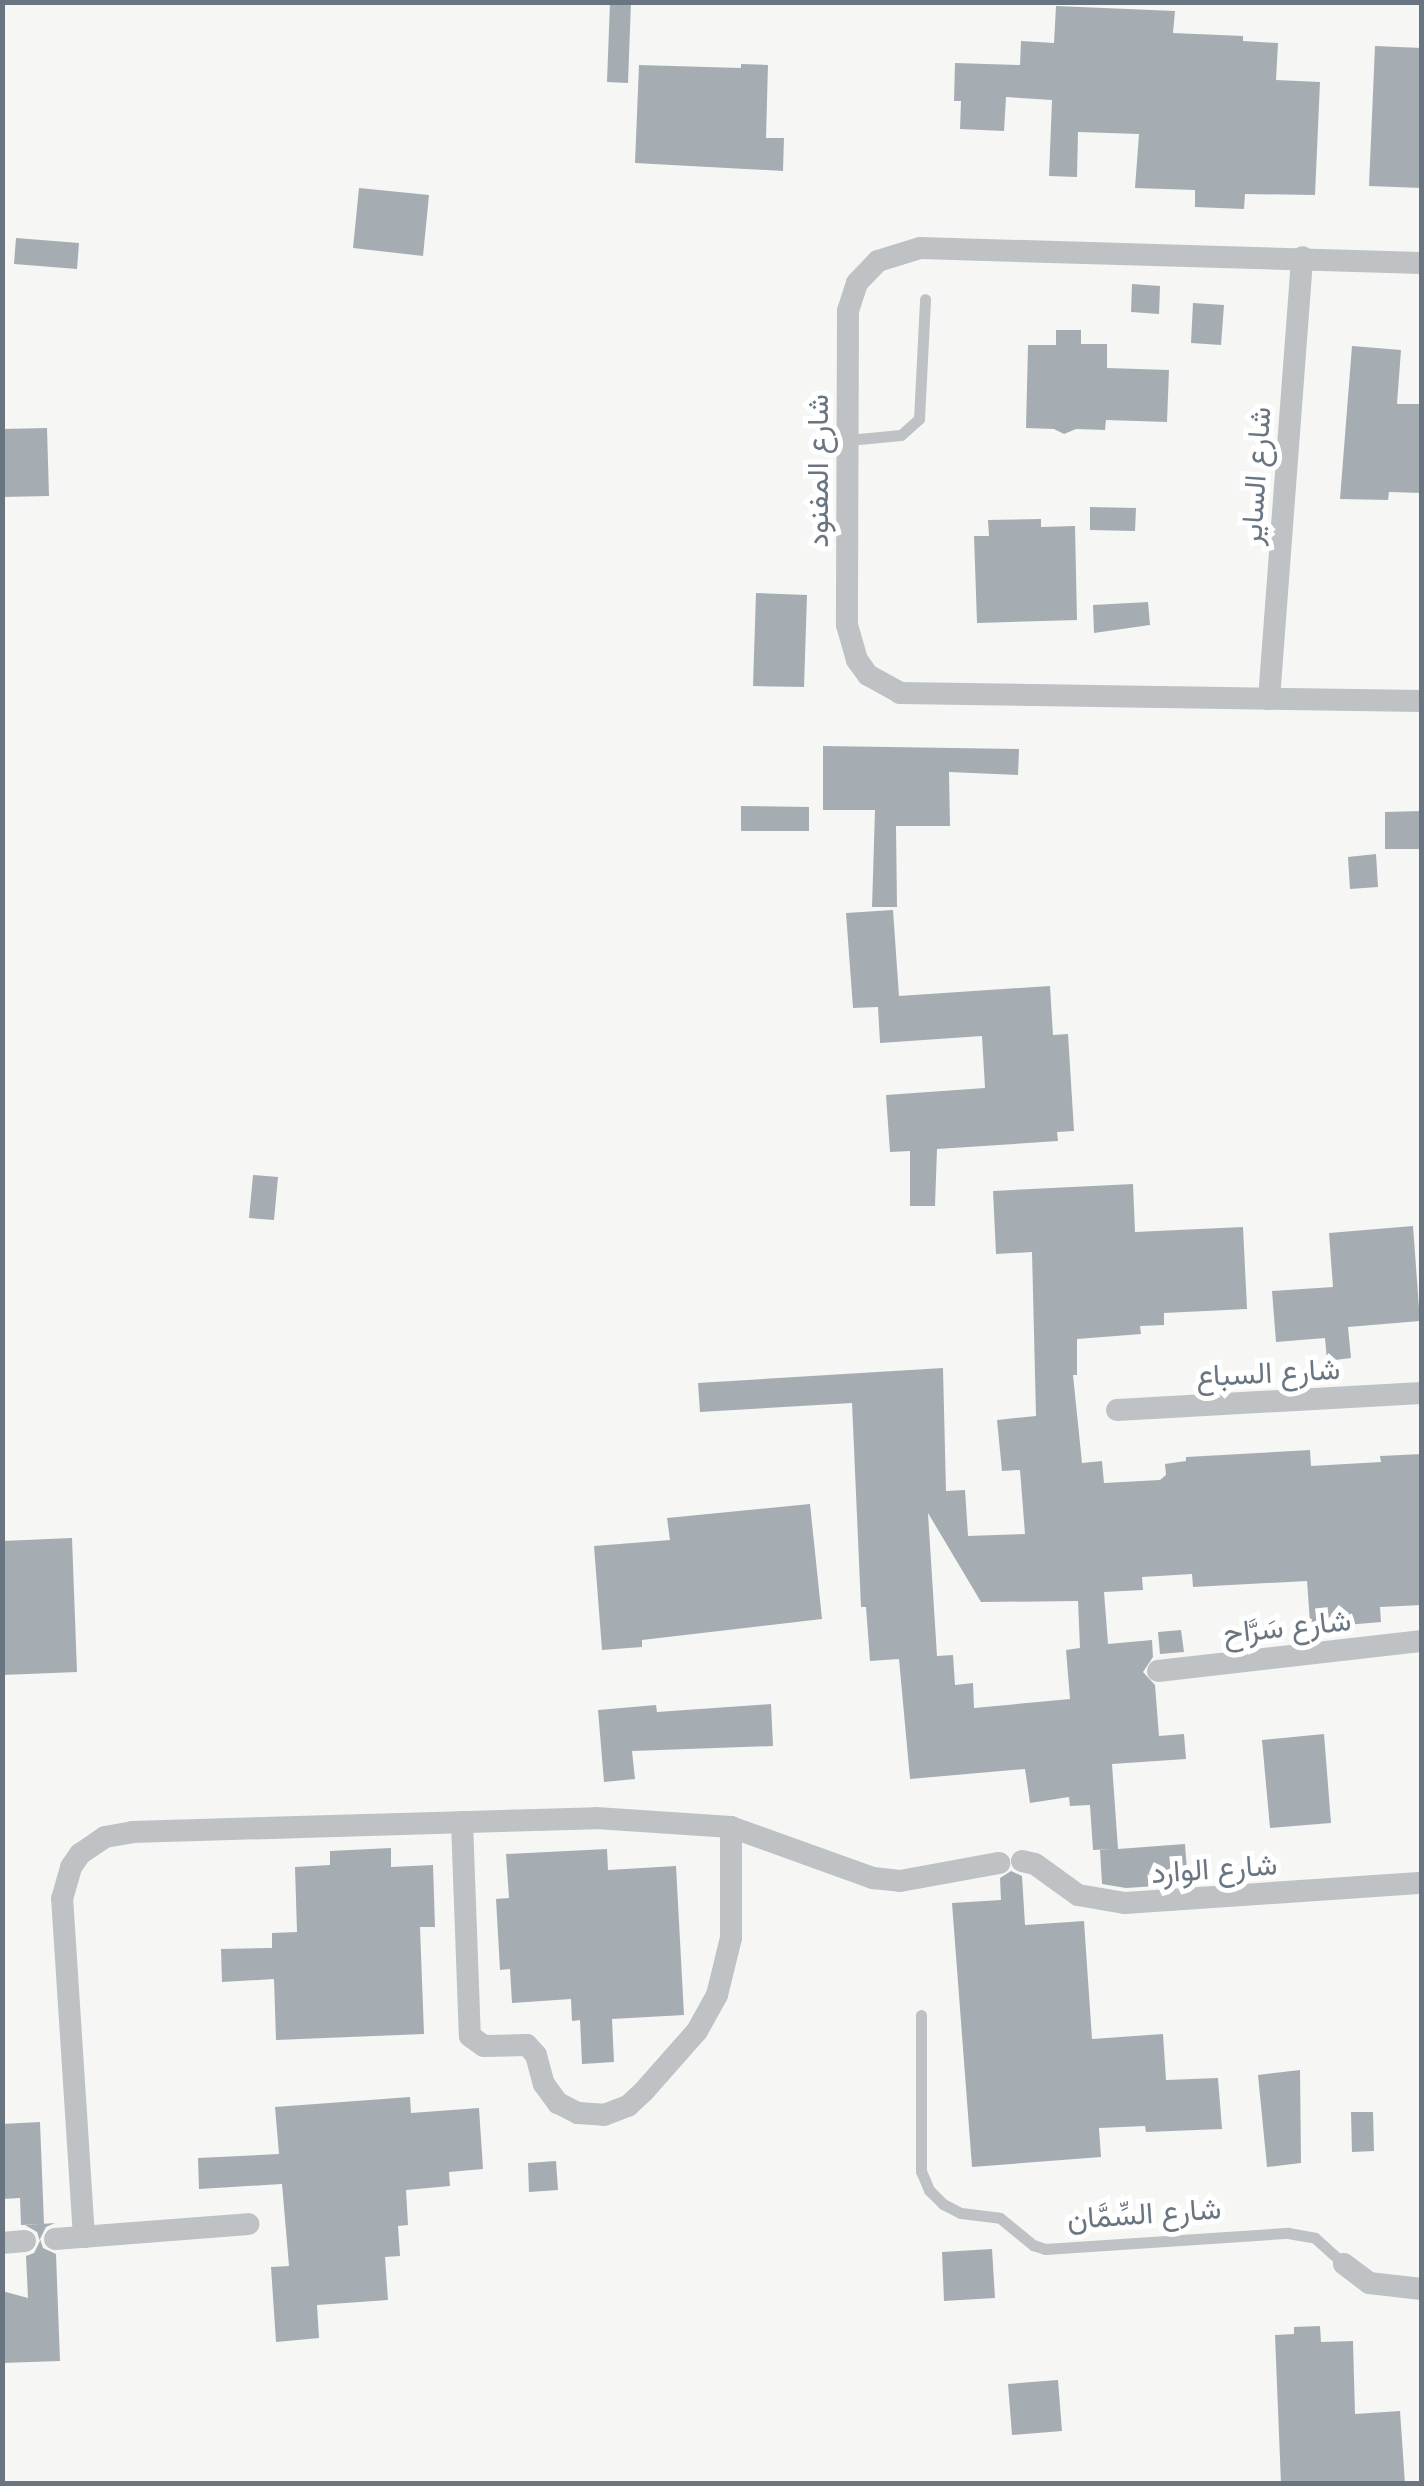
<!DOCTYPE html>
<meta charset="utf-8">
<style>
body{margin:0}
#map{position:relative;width:1424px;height:2486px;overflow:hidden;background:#f6f6f4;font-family:"Open Sans",Vazirmatn,sans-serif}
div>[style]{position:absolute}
.building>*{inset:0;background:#a6adb2}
.service>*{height:11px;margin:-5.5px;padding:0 5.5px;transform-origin:5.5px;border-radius:5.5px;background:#bec2c5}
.minor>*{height:22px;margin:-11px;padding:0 11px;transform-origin:11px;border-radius:11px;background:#bec2c5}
span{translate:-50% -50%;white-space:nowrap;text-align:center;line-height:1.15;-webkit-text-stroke:10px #fff;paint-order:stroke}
.street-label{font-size:30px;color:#697681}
.frame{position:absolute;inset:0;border:5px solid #697681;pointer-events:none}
</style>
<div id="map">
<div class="building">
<div style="clip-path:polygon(610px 2px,631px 2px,628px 83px,607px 82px)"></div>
<div style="clip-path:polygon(1056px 6px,1175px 11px,1173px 33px,1243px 36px,1243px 41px,1278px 43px,1276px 80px,1320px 82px,1315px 195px,1245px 194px,1244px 209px,1195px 207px,1195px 190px,1135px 188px,1139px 134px,1078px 132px,1077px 177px,1049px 176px,1052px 100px,1006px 97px,1004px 131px,960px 129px,961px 101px,954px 101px,955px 63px,1020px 65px,1021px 41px,1054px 43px)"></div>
<div style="clip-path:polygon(1375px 46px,1422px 48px,1422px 188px,1369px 186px)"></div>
<div style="clip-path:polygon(741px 64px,768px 65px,766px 138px,784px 138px,783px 171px,635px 163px,639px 65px,741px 68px)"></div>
<div style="clip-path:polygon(359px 188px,429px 195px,423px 256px,353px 248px)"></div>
<div style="clip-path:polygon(16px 238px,79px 243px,77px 269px,14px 264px)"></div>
<div style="clip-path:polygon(1132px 284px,1160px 286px,1159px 314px,1131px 312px)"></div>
<div style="clip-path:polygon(1193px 303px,1224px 305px,1221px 345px,1191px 343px)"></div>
<div style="clip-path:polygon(1056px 330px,1081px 330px,1081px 344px,1107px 344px,1107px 368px,1169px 370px,1167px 422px,1106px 420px,1105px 430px,1076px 429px,1064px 434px,1054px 429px,1026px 428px,1028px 345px,1056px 345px)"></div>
<div style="clip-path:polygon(1352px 346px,1401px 350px,1397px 404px,1422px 404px,1422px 493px,1389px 492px,1388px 500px,1340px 499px)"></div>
<div style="clip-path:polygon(47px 428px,49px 496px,2px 497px,2px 429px)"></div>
<div style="clip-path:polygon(1090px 507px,1136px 508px,1135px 531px,1090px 530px)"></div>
<div style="clip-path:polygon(1041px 519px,1041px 527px,1075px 526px,1077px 620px,977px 623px,974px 536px,989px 536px,988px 520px)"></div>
<div style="clip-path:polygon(756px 593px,807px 595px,804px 687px,753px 686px)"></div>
<div style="clip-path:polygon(1148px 602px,1150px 625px,1094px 633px,1093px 605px)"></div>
<div style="clip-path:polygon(823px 746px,1019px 749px,1018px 775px,949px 772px,950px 826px,896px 826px,897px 907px,872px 907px,875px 810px,823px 810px)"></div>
<div style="clip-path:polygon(741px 806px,809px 807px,809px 831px,741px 831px)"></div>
<div style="clip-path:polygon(1422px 811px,1422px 849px,1385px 849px,1385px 812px)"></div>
<div style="clip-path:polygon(1376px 854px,1378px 887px,1350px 889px,1348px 857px)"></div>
<div style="clip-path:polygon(893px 910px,899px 996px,1050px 986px,1053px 1035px,1068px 1034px,1074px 1131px,1057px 1132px,1058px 1141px,937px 1149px,935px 1206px,910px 1206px,910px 1151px,890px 1152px,886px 1095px,985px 1088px,982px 1036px,880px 1043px,878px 1007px,853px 1008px,846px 913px)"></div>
<div style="clip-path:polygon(253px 1175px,278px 1177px,274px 1220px,249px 1218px)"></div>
<div style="clip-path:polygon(evenodd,1133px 1184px,1135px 1232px,1243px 1227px,1247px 1309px,1164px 1313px,1164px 1325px,1140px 1326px,1141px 1334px,1077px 1339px,1077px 1375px,1073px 1375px,1082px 1463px,1102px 1461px,1104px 1483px,1160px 1480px,1166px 1475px,1165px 1464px,1186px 1461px,1186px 1457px,1310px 1450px,1311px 1466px,1381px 1462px,1380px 1456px,1422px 1454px,1422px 1605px,1380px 1607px,1381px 1622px,1346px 1625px,1346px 1620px,1310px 1622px,1307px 1581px,1193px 1587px,1192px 1574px,1142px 1577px,1143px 1590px,1104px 1592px,1108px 1644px,1152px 1640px,1153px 1657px,1143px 1672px,1155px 1685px,1159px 1736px,1184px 1734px,1186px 1759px,1112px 1764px,1118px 1849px,1185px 1844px,1188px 1884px,1126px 1888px,1102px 1884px,1100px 1850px,1113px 1849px,1093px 1850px,1090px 1805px,1070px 1806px,1069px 1797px,1030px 1803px,1025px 1769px,910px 1779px,899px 1659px,870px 1661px,866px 1607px,861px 1607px,852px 1403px,700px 1412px,698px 1383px,943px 1368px,946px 1491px,965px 1490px,968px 1536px,1025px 1534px,1020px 1470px,1002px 1471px,997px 1420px,1036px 1416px,1032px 1252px,996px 1254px,993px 1191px,1133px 1184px,928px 1513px,981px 1602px,1078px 1601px,1080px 1648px,1066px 1650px,1070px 1699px,974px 1708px,973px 1683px,955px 1685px,953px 1655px,937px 1656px,928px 1513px)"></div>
<div style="clip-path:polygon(1413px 1226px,1420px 1321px,1348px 1327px,1351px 1358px,1327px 1361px,1325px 1338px,1276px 1342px,1272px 1291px,1333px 1287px,1329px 1233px)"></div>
<div style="clip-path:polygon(810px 1504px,822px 1619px,642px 1640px,642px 1647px,602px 1650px,594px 1546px,670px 1540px,667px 1518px)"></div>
<div style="clip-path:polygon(72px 1538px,77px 1672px,2px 1675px,2px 1541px)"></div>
<div style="clip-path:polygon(1181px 1630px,1184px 1652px,1160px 1654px,1158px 1632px)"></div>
<div style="clip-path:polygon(771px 1704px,773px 1746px,632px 1751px,635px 1779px,604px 1782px,598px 1710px,656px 1705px,657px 1712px)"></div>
<div style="clip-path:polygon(1324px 1734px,1331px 1823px,1270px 1828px,1262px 1740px)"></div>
<div style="clip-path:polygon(391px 1848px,391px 1867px,433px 1865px,435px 1927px,420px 1927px,424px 2034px,276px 2040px,274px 1979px,222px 1982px,221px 1949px,272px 1948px,272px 1933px,297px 1932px,295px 1867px,330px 1865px,330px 1851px)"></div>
<div style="clip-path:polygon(607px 1849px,608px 1870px,676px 1866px,684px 2015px,612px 2019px,614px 2062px,582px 2064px,580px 2020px,572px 2021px,571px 1999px,512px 2003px,510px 1969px,500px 1970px,496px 1899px,509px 1898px,506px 1854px)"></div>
<div style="clip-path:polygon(1011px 1871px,1022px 1876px,1025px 1925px,1084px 1921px,1092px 2039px,1163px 2034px,1166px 2080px,1218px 2078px,1222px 2129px,1146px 2132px,1145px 2126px,1099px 2128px,1101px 2157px,972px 2167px,952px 1903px,1001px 1900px,1000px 1878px)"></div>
<div style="clip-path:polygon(1300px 2070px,1301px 2163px,1267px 2167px,1258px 2075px)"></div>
<div style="clip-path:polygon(410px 2097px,411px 2113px,479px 2108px,483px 2169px,449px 2172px,450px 2186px,406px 2190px,408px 2225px,398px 2226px,400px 2256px,385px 2257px,388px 2300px,317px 2305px,319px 2338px,276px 2342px,271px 2267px,289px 2266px,282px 2184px,199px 2189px,198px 2158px,279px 2154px,275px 2107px)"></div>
<div style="clip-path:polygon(1351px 2112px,1373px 2112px,1374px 2151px,1352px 2152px)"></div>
<div style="clip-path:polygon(40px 2122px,44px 2224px,21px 2225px,20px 2198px,2px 2199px,2px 2124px)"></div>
<div style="clip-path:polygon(556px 2161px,558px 2190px,529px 2192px,528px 2163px)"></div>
<div style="clip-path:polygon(55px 2223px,46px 2227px,40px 2239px,43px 2248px,56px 2254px,60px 2361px,2px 2363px,2px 2291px,28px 2298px,26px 2256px,34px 2253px,40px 2241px,37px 2232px,25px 2225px)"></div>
<div style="clip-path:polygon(992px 2249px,995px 2298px,944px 2301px,942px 2252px)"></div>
<div style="clip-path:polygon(1320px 2326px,1321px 2342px,1353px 2341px,1355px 2414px,1400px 2411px,1405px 2484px,1281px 2484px,1275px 2335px,1294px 2334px,1294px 2327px)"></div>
<div style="clip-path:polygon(1058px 2380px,1062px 2431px,1012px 2435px,1008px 2384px)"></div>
</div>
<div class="service">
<div style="left:848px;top:440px;width:53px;rotate:-5.4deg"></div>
<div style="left:901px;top:435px;width:24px;rotate:-42deg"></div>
<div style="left:919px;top:419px;width:120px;rotate:-87.1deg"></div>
<div style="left:921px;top:2015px;width:156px;rotate:90deg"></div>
<div style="left:921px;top:2171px;width:21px;rotate:67deg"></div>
<div style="left:929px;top:2190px;width:20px;rotate:45deg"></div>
<div style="left:943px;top:2204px;width:20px;rotate:27deg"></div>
<div style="left:961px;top:2213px;width:39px;rotate:7deg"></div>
<div style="left:1000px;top:2218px;width:43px;rotate:39.3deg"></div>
<div style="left:1033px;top:2245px;width:13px;rotate:18deg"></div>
<div style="left:1045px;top:2249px;width:244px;rotate:-3.8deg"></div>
<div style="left:1288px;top:2233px;width:27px;rotate:10deg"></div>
<div style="left:1315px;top:2238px;width:39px;rotate:42deg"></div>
</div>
<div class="minor">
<div style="left:1422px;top:263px;width:502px;rotate:-178.29deg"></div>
<div style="left:920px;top:248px;width:44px;rotate:162.8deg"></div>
<div style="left:878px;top:261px;width:30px;rotate:134deg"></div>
<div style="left:857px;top:283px;width:29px;rotate:108deg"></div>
<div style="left:848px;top:311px;width:314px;rotate:90.2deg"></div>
<div style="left:847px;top:625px;width:36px;rotate:74deg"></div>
<div style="left:857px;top:660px;width:19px;rotate:54deg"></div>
<div style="left:868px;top:675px;width:37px;rotate:29deg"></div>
<div style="left:900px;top:693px;width:522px;rotate:0.88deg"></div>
<div style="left:1269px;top:699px;width:443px;rotate:-85.7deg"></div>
<div style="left:1117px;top:1410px;width:305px;rotate:-3.2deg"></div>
<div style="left:1158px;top:1671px;width:266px;rotate:-6.5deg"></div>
<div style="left:462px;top:1822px;width:214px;rotate:87.9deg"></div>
<div style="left:470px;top:2036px;width:17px;rotate:36deg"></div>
<div style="left:484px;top:2046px;width:43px;rotate:-1.3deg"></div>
<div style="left:527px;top:2045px;width:13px;rotate:48deg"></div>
<div style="left:536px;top:2055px;width:30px;rotate:75deg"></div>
<div style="left:544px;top:2084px;width:24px;rotate:54deg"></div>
<div style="left:558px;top:2103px;width:22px;rotate:27deg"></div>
<div style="left:578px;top:2113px;width:26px;rotate:4deg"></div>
<div style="left:604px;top:2115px;width:26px;rotate:-21deg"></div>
<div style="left:628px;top:2106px;width:22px;rotate:-43deg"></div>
<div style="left:644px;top:2091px;width:80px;rotate:-48.5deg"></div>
<div style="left:697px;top:2031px;width:41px;rotate:-60.9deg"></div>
<div style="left:717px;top:1995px;width:59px;rotate:-76.2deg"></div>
<div style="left:731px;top:1938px;width:111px;rotate:-90deg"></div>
<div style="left:1022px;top:1861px;width:13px;rotate:13deg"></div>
<div style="left:1035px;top:1864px;width:53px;rotate:35.8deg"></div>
<div style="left:1078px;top:1895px;width:48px;rotate:9.7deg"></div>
<div style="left:1125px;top:1903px;width:298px;rotate:-3.9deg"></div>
<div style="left:84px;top:2237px;width:339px;rotate:-93.7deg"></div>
<div style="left:62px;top:1899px;width:33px;rotate:-74deg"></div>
<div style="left:71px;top:1867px;width:16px;rotate:-55deg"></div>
<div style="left:80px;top:1854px;width:30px;rotate:-34deg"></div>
<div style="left:105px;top:1837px;width:27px;rotate:-10deg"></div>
<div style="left:132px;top:1832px;width:464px;rotate:-1.7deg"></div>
<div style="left:596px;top:1818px;width:135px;rotate:3.8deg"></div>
<div style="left:731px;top:1827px;width:151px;rotate:19.8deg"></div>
<div style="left:873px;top:1878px;width:27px;rotate:6deg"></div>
<div style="left:900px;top:1881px;width:101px;rotate:-10.3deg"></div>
<div style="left:55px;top:2239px;width:194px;rotate:-4.4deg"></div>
<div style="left:2px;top:2243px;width:23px;rotate:-5deg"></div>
<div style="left:1344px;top:2264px;width:31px;rotate:37deg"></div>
<div style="left:1369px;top:2283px;width:53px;rotate:6.5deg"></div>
</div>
<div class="street-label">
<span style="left:817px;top:471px;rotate:-90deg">شارع المفنود</span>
<span style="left:1255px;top:476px;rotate:-86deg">شارع الساير</span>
<span style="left:1268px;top:1372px;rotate:-3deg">شارع السباع</span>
<span style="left:1287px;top:1626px;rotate:-6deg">شارع سَرَّاح</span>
<span style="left:1214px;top:1868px;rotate:-4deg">شارع الوارد</span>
<span style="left:1144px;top:2213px;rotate:-4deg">شارع السِّمَّان</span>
</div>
<div class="frame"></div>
</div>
